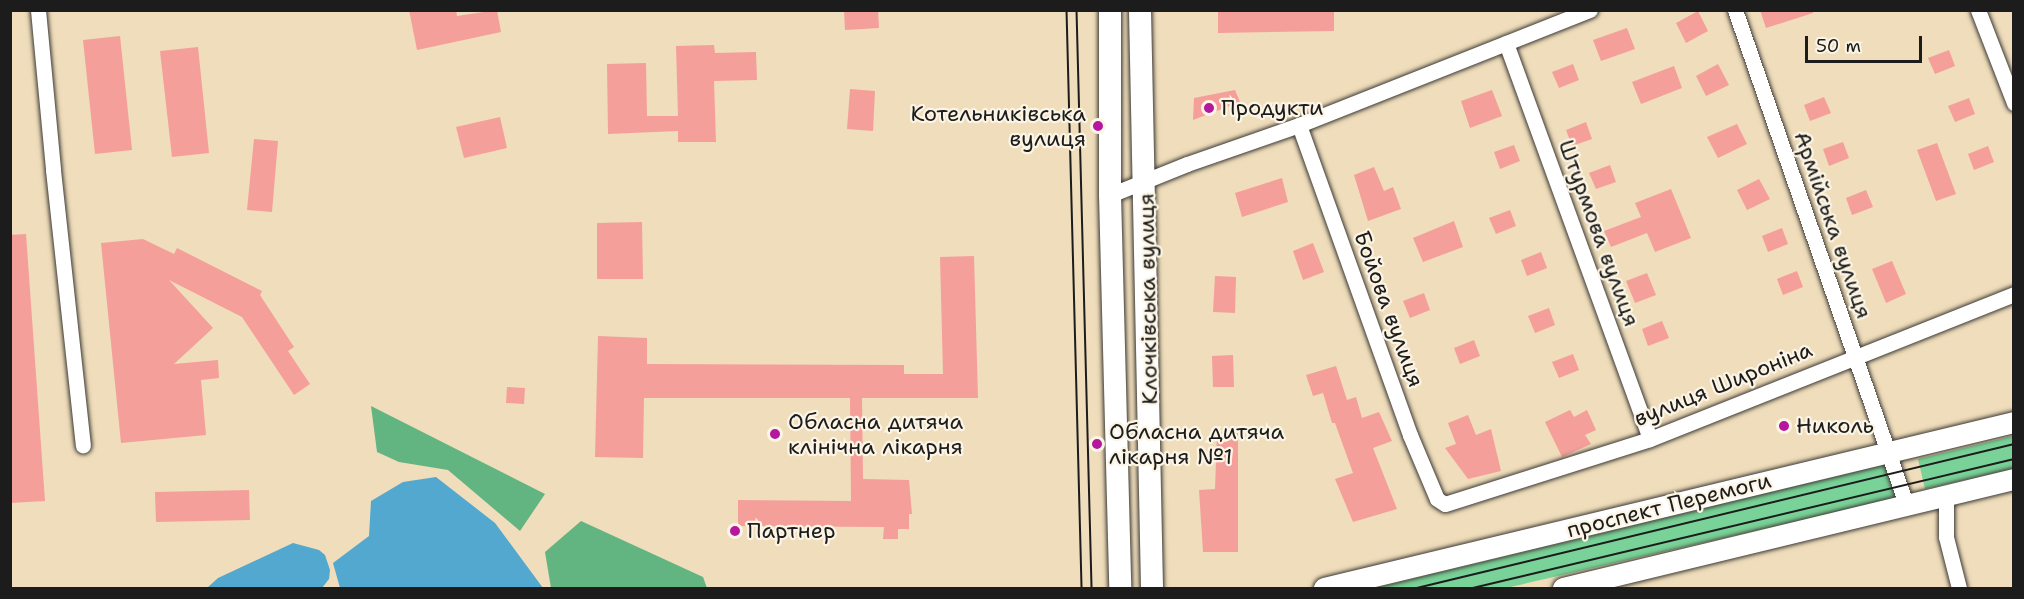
<!DOCTYPE html>
<meta charset="utf-8">
<style>
body{margin:0}
#map{position:relative;width:2024px;height:599px;overflow:hidden;background:#efddbb;font-family:"Shantell Sans",sans-serif}
div>[style]{position:absolute}
.green>*{inset:0;background:#79d297}
.forest>*{inset:0;background:#62b480}
.water>*{inset:0;background:#53a8cf}
.building>*{inset:0;background:#f59f9b}
.roads{filter:drop-shadow(0 0 2px #3c3934) drop-shadow(0 0 2px #3c3934)}
.street>*{height:15px;margin:-7.5px;padding:0 7.5px;transform-origin:7.5px;border-radius:7.5px;background:#fff}
.secondary>*{height:21px;margin:-10.5px;padding:0 10.5px;transform-origin:10.5px;border-radius:10.5px;background:#fff}
.primary>*{height:22px;margin:-11px;padding:0 11px;transform-origin:11px;border-radius:11px;background:#fff}
.tram>*{height:1.5px;margin:-0.75px;padding:0 0.75px;transform-origin:0.75px;border-radius:0.75px;background:#1c1c1c}
.dots>*{width:16px;height:16px;translate:-50% -50%;box-sizing:border-box;border:3px solid #fcf5e5;border-radius:50%}
span{translate:-50% -50%;white-space:nowrap;text-align:center;line-height:1.15;-webkit-text-stroke:4.5px #fcf5e5;paint-order:stroke}
.poi-label{font-size:22px;color:#1c1c1c}
.left{translate:0 -50%;text-align:left}
.right{translate:-100% -50%;text-align:right}
.street-label{font-size:22px;color:#1c1c1c}
.frame{position:absolute;inset:0;border:12px solid #1c1c1c;pointer-events:none}
.scale{position:absolute;left:1805px;top:36px;width:117px;height:27px;box-sizing:border-box;border:3px solid #1c1c1c;border-top:0;padding-left:8px;font-size:18px;line-height:21px;white-space:nowrap;color:#1c1c1c;-webkit-text-stroke:4px #fcf5e5;paint-order:stroke}
</style>
<div id="map">
<div class="green">
<div style="clip-path:polygon(2013px 436px,2013px 469px,1925px 489px,1918px 459px)"></div>
<div style="clip-path:polygon(1888px 464px,1897px 498px,1506px 588px,1375px 588px)"></div>
</div>
<div class="forest">
<div style="clip-path:polygon(371px 406px,545px 494px,520px 531px,448px 470px,399px 462px,377px 452px)"></div>
<div style="clip-path:polygon(581px 521px,703px 577px,707px 588px,551px 588px,545px 552px)"></div>
</div>
<div class="water">
<div style="clip-path:polygon(436px 477px,495px 523px,543px 588px,340px 588px,333px 563px,369px 536px,371px 501px,403px 482px)"></div>
<div style="clip-path:polygon(293px 543px,319px 550px,325px 555px,330px 570px,329px 579px,322px 588px,207px 588px,218px 578px)"></div>
</div>
<div class="building">
<div style="clip-path:polygon(409px 10px,456px 10px,457px 16px,497px 10px,501px 32px,417px 50px)"></div>
<div style="clip-path:polygon(844px 10px,878px 10px,879px 28px,845px 30px)"></div>
<div style="clip-path:polygon(1218px 10px,1334px 10px,1334px 31px,1218px 33px)"></div>
<div style="clip-path:polygon(1760px 10px,1813px 10px,1813px 13px,1766px 28px)"></div>
<div style="clip-path:polygon(1698px 11px,1708px 31px,1686px 43px,1676px 23px)"></div>
<div style="clip-path:polygon(1627px 28px,1635px 49px,1601px 61px,1593px 40px)"></div>
<div style="clip-path:polygon(120px 36px,132px 150px,95px 154px,83px 40px)"></div>
<div style="clip-path:polygon(714px 45px,715px 53px,756px 52px,757px 80px,714px 81px,716px 142px,678px 142px,678px 131px,608px 134px,607px 64px,646px 63px,647px 116px,678px 116px,676px 46px)"></div>
<div style="clip-path:polygon(198px 47px,209px 153px,172px 157px,160px 51px)"></div>
<div style="clip-path:polygon(1949px 50px,1955px 66px,1935px 74px,1928px 58px)"></div>
<div style="clip-path:polygon(1573px 64px,1579px 80px,1559px 88px,1552px 72px)"></div>
<div style="clip-path:polygon(1718px 64px,1729px 85px,1706px 96px,1696px 76px)"></div>
<div style="clip-path:polygon(1674px 66px,1682px 88px,1641px 104px,1632px 82px)"></div>
<div style="clip-path:polygon(850px 89px,875px 91px,873px 131px,847px 129px)"></div>
<div style="clip-path:polygon(1235px 90px,1240px 102px,1193px 120px,1194px 98px)"></div>
<div style="clip-path:polygon(1492px 90px,1502px 116px,1470px 128px,1461px 101px)"></div>
<div style="clip-path:polygon(1824px 97px,1831px 113px,1810px 121px,1804px 105px)"></div>
<div style="clip-path:polygon(1969px 98px,1975px 114px,1955px 122px,1948px 106px)"></div>
<div style="clip-path:polygon(500px 117px,507px 148px,464px 158px,456px 127px)"></div>
<div style="clip-path:polygon(1586px 122px,1592px 139px,1572px 146px,1566px 130px)"></div>
<div style="clip-path:polygon(1737px 124px,1747px 144px,1718px 158px,1707px 137px)"></div>
<div style="clip-path:polygon(254px 139px,278px 141px,272px 212px,247px 210px)"></div>
<div style="clip-path:polygon(1843px 142px,1849px 158px,1829px 166px,1823px 149px)"></div>
<div style="clip-path:polygon(1937px 143px,1956px 194px,1936px 201px,1917px 150px)"></div>
<div style="clip-path:polygon(1514px 145px,1520px 161px,1500px 169px,1494px 152px)"></div>
<div style="clip-path:polygon(1988px 146px,1994px 162px,1974px 170px,1968px 154px)"></div>
<div style="clip-path:polygon(1610px 165px,1616px 182px,1596px 189px,1589px 173px)"></div>
<div style="clip-path:polygon(1374px 167px,1384px 191px,1393px 187px,1401px 209px,1368px 221px,1354px 175px)"></div>
<div style="clip-path:polygon(1282px 178px,1288px 202px,1242px 217px,1235px 193px)"></div>
<div style="clip-path:polygon(1759px 179px,1770px 199px,1747px 210px,1737px 190px)"></div>
<div style="clip-path:polygon(1671px 189px,1691px 238px,1655px 252px,1647px 233px,1611px 247px,1604px 231px,1641px 217px,1635px 203px)"></div>
<div style="clip-path:polygon(1866px 190px,1873px 207px,1852px 215px,1846px 198px)"></div>
<div style="clip-path:polygon(1510px 210px,1516px 226px,1496px 234px,1489px 218px)"></div>
<div style="clip-path:polygon(1454px 221px,1463px 247px,1423px 262px,1413px 238px)"></div>
<div style="clip-path:polygon(642px 222px,643px 279px,597px 279px,597px 223px)"></div>
<div style="clip-path:polygon(1782px 228px,1788px 244px,1768px 252px,1762px 236px)"></div>
<div style="clip-path:polygon(26px 234px,45px 501px,10px 503px,10px 235px)"></div>
<div style="clip-path:polygon(143px 239px,174px 254px,177px 248px,262px 291px,260px 295px,294px 347px,288px 351px,310px 384px,294px 395px,242px 317px,169px 280px,213px 328px,174px 364px,218px 360px,219px 378px,201px 380px,206px 435px,121px 443px,101px 243px)"></div>
<div style="clip-path:polygon(1313px 243px,1324px 272px,1303px 280px,1293px 251px)"></div>
<div style="clip-path:polygon(1541px 252px,1547px 268px,1527px 276px,1521px 260px)"></div>
<div style="clip-path:polygon(974px 256px,978px 398px,862px 398px,863px 479px,909px 480px,912px 514px,909px 514px,909px 529px,898px 529px,898px 539px,883px 539px,884px 527px,738px 526px,738px 500px,851px 501px,850px 398px,644px 398px,643px 458px,595px 457px,598px 336px,647px 338px,647px 364px,904px 365px,904px 374px,943px 374px,940px 257px)"></div>
<div style="clip-path:polygon(1892px 261px,1906px 294px,1886px 303px,1872px 269px)"></div>
<div style="clip-path:polygon(1797px 271px,1803px 287px,1783px 295px,1777px 279px)"></div>
<div style="clip-path:polygon(1647px 273px,1656px 295px,1635px 303px,1626px 281px)"></div>
<div style="clip-path:polygon(1215px 276px,1236px 277px,1235px 313px,1213px 312px)"></div>
<div style="clip-path:polygon(1424px 293px,1430px 310px,1410px 318px,1403px 301px)"></div>
<div style="clip-path:polygon(1549px 308px,1555px 325px,1535px 333px,1528px 316px)"></div>
<div style="clip-path:polygon(1662px 321px,1669px 338px,1648px 346px,1642px 329px)"></div>
<div style="clip-path:polygon(1474px 340px,1480px 356px,1460px 364px,1454px 348px)"></div>
<div style="clip-path:polygon(1573px 354px,1579px 370px,1559px 378px,1552px 362px)"></div>
<div style="clip-path:polygon(1233px 355px,1234px 387px,1213px 387px,1212px 356px)"></div>
<div style="clip-path:polygon(1336px 366px,1347px 400px,1356px 397px,1362px 418px,1379px 412px,1392px 441px,1373px 448px,1397px 509px,1353px 522px,1335px 479px,1353px 473px,1335px 423px,1332px 423px,1323px 393px,1313px 396px,1306px 375px)"></div>
<div style="clip-path:polygon(507px 387px,525px 388px,524px 404px,506px 403px)"></div>
<div style="clip-path:polygon(1570px 410px,1574px 417px,1587px 410px,1596px 430px,1585px 435px,1591px 444px,1562px 457px,1545px 422px)"></div>
<div style="clip-path:polygon(1468px 415px,1476px 435px,1491px 429px,1501px 471px,1468px 479px,1445px 448px,1456px 444px,1448px 423px)"></div>
<div style="clip-path:polygon(1217px 432px,1238px 433px,1238px 552px,1203px 552px,1199px 490px,1215px 489px)"></div>
<div style="clip-path:polygon(249px 490px,250px 520px,156px 522px,155px 492px)"></div>
</div>
<div class="roads">
<div class="street">
<div style="left:38px;top:10px;width:161px;rotate:84.6deg"></div>
<div style="left:53px;top:170px;width:277px;rotate:83.8deg"></div>
<div style="left:1735px;top:10px;width:523px;rotate:70.91deg"></div>
<div style="left:1978px;top:10px;width:100px;rotate:68.8deg"></div>
<div style="left:1506px;top:43px;width:421px;rotate:70deg"></div>
<div style="left:1299px;top:125px;width:329px;rotate:70.3deg"></div>
<div style="left:1410px;top:435px;width:69px;rotate:67.1deg"></div>
<div style="left:1437px;top:499px;width:9px;rotate:32deg"></div>
<div style="left:1445px;top:504px;width:215px;rotate:-17.6deg"></div>
<div style="left:1650px;top:439px;width:392px;rotate:-21.7deg"></div>
<div style="left:1110px;top:195px;width:83px;rotate:-21.9deg"></div>
<div style="left:1187px;top:164px;width:119px;rotate:-19.2deg"></div>
<div style="left:1299px;top:125px;width:313px;rotate:-21.6deg"></div>
<div style="left:1946px;top:496px;width:41px;rotate:90deg"></div>
<div style="left:1946px;top:537px;width:53px;rotate:75.7deg"></div>
</div>
<div class="secondary">
<div style="left:1324px;top:588px;width:710px;rotate:-13.53deg"></div>
<div style="left:1563px;top:588px;width:464px;rotate:-13.6deg"></div>
</div>
<div class="primary">
<div style="left:1110px;top:10px;width:185px;rotate:90deg"></div>
<div style="left:1110px;top:195px;width:393px;rotate:88.5deg"></div>
<div style="left:1140px;top:10px;width:578px;rotate:88.81deg"></div>
</div>
</div>
<div class="tram">
<div style="left:1067px;top:10px;width:578px;rotate:88.51deg"></div>
<div style="left:1077px;top:10px;width:578px;rotate:88.51deg"></div>
<div style="left:1417px;top:588px;width:614px;rotate:-13.56deg"></div>
<div style="left:1473px;top:588px;width:556px;rotate:-13.41deg"></div>
</div>
<div class="dots">
<div style="left:1209px;top:108px;background:#b5179e"></div>
<div style="left:1098px;top:126px;background:#b5179e"></div>
<div style="left:1784px;top:426px;background:#b5179e"></div>
<div style="left:775px;top:434px;background:#b5179e"></div>
<div style="left:1097px;top:444px;background:#b5179e"></div>
<div style="left:735px;top:531px;background:#b5179e"></div>
</div>
<div class="poi-label">
<span class="left" style="left:1221px;top:108px">Продукти</span>
<span class="right" style="left:1086px;top:126px">Котельниківська<br>вулиця</span>
<span class="left" style="left:788px;top:434px">Обласна дитяча<br>клінічна лікарня</span>
<span class="left" style="left:1796px;top:426px">Николь</span>
<span class="left" style="left:1109px;top:444px">Обласна дитяча<br>лікарня №1</span>
<span class="left" style="left:747px;top:531px">Партнер</span>
</div>
<div class="street-label">
<span style="left:1833px;top:225px;rotate:71deg">Армійська вулиця</span>
<span style="left:1599px;top:233px;rotate:70deg">Штурмова вулиця</span>
<span style="left:1148px;top:299px;rotate:-91deg">Клочківська вулиця</span>
<span style="left:1389px;top:309px;rotate:70deg">Бойова вулиця</span>
<span style="left:1723px;top:384px;rotate:-22deg">вулиця Широніна</span>
<span style="left:1669px;top:505px;rotate:-14deg">проспект Перемоги</span>
</div>
<div class="frame"></div>
<div class="scale">50 m</div>
</div>
